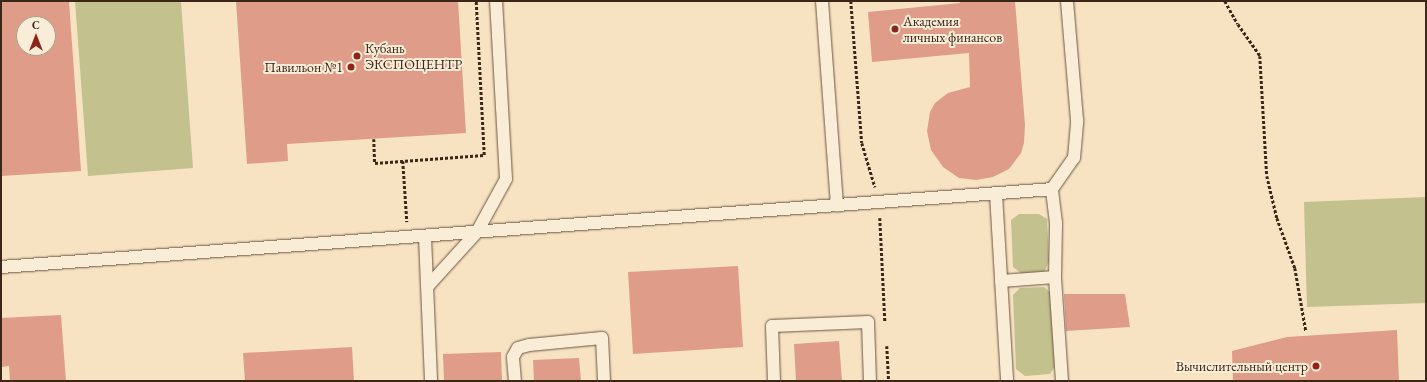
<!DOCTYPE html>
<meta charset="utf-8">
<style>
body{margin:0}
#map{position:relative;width:1427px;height:382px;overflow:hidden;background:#f7e3c2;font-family:"EB Garamond",serif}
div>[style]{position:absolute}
.green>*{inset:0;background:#c3c18e}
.building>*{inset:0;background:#df9c89}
.path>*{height:2.5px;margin-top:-1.25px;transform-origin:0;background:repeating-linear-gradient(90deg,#3c2617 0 3px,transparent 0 5px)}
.roads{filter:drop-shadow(0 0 1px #6b5542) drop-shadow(0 0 1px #6b5542)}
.lane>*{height:12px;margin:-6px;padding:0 6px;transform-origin:6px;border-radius:6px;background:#faedd7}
.dots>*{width:11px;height:11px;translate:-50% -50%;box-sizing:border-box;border:2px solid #faedd7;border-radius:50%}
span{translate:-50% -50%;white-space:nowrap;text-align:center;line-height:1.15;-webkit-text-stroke:4px #faedd7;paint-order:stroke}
.poi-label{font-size:14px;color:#3c2617}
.left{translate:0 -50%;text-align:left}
.right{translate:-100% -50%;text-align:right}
.frame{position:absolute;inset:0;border:2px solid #3c2617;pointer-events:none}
.north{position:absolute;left:16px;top:16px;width:40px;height:40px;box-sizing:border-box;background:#faedd7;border:1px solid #ae9d8a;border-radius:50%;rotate:0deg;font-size:11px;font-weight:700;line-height:16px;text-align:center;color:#3c2617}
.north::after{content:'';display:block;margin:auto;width:14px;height:18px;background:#8f2418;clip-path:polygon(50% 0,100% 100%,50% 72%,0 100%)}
</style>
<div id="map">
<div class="green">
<div style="clip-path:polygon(75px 1px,181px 1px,193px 168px,88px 176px)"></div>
<div style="clip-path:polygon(1426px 197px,1426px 303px,1307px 307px,1304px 202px)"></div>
<div style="clip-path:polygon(1019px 214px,1039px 214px,1047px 219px,1049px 261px,1044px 273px,1021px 273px,1013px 267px,1011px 220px)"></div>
<div style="clip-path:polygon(1044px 287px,1052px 294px,1057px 364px,1050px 374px,1025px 376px,1016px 369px,1013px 295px,1020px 288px)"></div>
</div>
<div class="building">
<div style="clip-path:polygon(evenodd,1px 1px,69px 1px,81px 171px,1px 176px,1px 1px,24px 24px,48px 24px,48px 48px,24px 48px,24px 24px)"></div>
<div style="clip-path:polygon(236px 1px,458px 1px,466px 133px,287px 144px,288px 161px,247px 164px)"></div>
<div style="clip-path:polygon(959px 1px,1015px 1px,1025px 125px,1024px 143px,1021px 153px,1009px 169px,993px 177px,976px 180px,959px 178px,943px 167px,931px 150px,927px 131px,930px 112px,935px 103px,948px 93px,970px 87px,969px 53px,872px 62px,868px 12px,960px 3px)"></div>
<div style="clip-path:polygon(738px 266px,743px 347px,633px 354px,628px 272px)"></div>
<div style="clip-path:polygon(1064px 294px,1125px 294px,1130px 327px,1066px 331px)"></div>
<div style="clip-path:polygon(61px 315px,66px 381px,10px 381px,9px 366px,1px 367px,1px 318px)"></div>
<div style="clip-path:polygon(1397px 330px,1399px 381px,1233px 381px,1232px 351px,1287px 337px)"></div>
<div style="clip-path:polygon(839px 341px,842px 381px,796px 381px,794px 344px)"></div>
<div style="clip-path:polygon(352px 347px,354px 381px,245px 381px,243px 353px)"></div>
<div style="clip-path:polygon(501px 352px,502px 381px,444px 381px,443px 354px)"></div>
<div style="clip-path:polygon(579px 358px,581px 381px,534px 381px,533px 360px)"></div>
</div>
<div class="path">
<div style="left:851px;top:1px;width:142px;rotate:85.6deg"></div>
<div style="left:862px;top:143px;width:46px;rotate:73.5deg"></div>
<div style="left:1225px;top:1px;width:26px;rotate:61deg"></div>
<div style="left:1238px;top:24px;width:39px;rotate:55deg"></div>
<div style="left:1260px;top:56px;width:120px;rotate:86.7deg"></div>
<div style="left:1267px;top:176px;width:43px;rotate:76.6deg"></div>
<div style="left:1277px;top:218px;width:53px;rotate:70.2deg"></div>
<div style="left:1295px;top:268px;width:64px;rotate:80.1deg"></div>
<div style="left:374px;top:139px;width:24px;rotate:88deg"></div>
<div style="left:375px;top:163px;width:109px;rotate:-4.2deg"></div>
<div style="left:484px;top:155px;width:154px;rotate:-93deg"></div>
<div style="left:403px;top:161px;width:61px;rotate:86.2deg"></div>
<div style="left:880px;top:218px;width:103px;rotate:87.2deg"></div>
<div style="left:887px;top:346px;width:35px;rotate:87deg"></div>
</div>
<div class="roads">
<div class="lane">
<div style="left:822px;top:1px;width:205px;rotate:85.8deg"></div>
<div style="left:996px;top:194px;width:187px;rotate:86.6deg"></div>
<div style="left:425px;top:237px;width:144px;rotate:87.6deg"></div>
<div style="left:1px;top:267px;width:1054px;rotate:-4.24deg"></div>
<div style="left:1001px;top:281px;width:54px;rotate:-4.2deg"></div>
<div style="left:428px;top:286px;width:73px;rotate:-47.8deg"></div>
<div style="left:477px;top:232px;width:60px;rotate:-61.3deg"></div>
<div style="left:506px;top:179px;width:178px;rotate:-93.2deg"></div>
<div style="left:515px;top:381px;width:24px;rotate:-95deg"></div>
<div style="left:513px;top:357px;width:10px;rotate:-61deg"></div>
<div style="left:518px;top:348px;width:11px;rotate:-15deg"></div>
<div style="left:529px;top:345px;width:73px;rotate:-5.5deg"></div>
<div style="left:602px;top:338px;width:43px;rotate:87.3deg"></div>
<div style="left:774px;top:381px;width:55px;rotate:-92.1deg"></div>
<div style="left:772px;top:326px;width:96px;rotate:-2.4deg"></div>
<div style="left:868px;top:322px;width:59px;rotate:88.1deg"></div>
<div style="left:1062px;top:381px;width:104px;rotate:-93.9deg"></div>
<div style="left:1055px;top:277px;width:54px;rotate:-88.9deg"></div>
<div style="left:1056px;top:223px;width:34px;rotate:-97deg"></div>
<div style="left:1052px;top:189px;width:38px;rotate:-55deg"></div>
<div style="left:1074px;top:158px;width:38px;rotate:-85deg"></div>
<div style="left:1077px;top:120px;width:119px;rotate:-94.8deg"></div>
</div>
</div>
<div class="dots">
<div style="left:895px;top:29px;background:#8f2418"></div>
<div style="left:357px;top:56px;background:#8f2418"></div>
<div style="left:351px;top:67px;background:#8f2418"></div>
<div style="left:1316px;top:366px;background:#8f2418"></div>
</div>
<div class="poi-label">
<span class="left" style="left:903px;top:29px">Академия<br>личных финансов</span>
<span class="left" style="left:365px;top:56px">Кубань<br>ЭКСПОЦЕНТР</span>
<span class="right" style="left:343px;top:67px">Павильон №1</span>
<span class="right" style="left:1308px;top:366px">Вычислительный центр</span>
</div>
<div class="frame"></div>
<div class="north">С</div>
</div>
